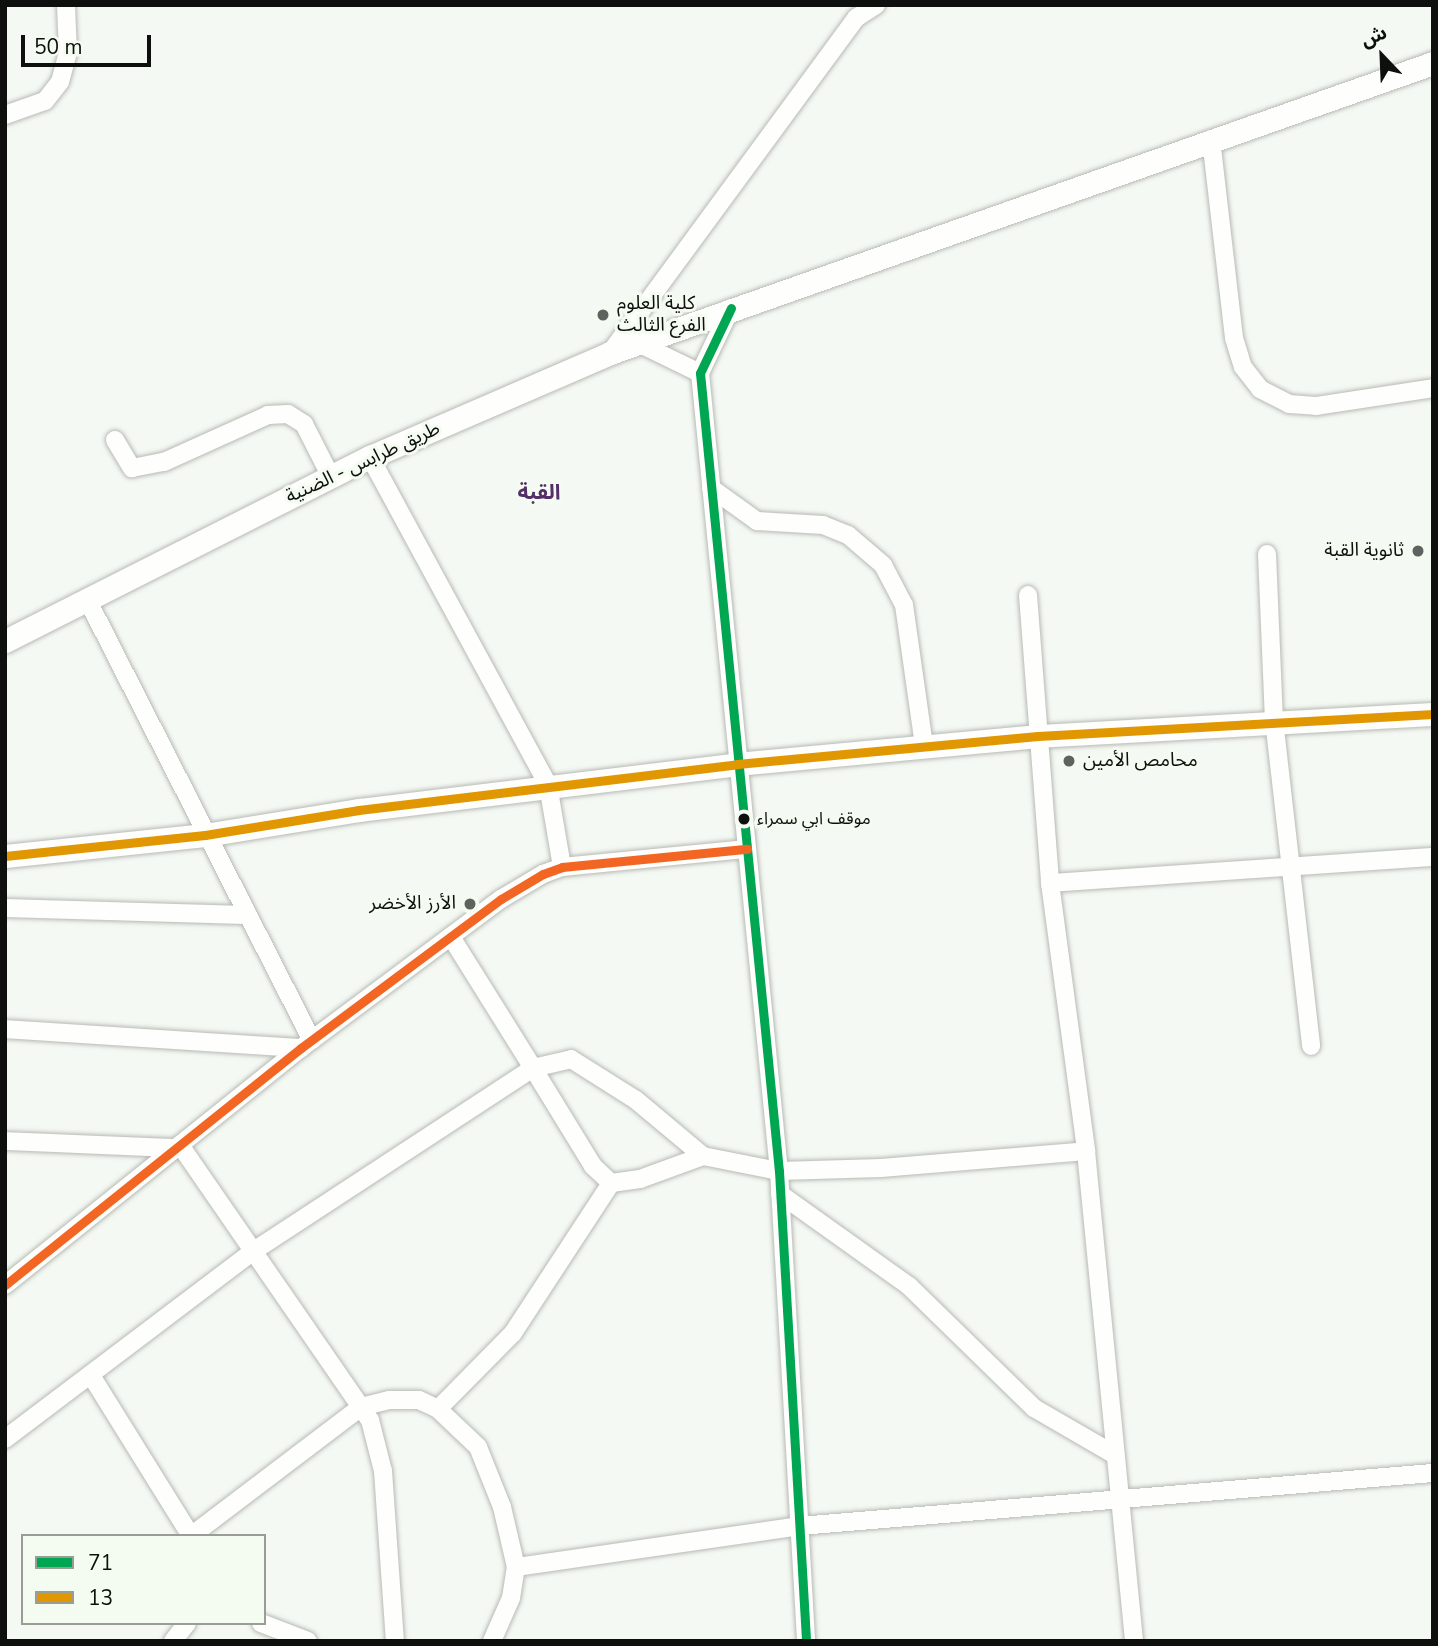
<!DOCTYPE html>
<meta charset="utf-8">
<style>
body{margin:0}
#map{position:relative;width:1438px;height:1646px;overflow:hidden;background:#f5f9f3;font-family:"Nunito Sans","Noto Sans Arabic",sans-serif}
div>[style]{position:absolute}
.roads{filter:drop-shadow(0 0 2px #b7bab5) drop-shadow(0 0 2px #b7bab5)}
.minor>*{height:18px;margin:-9px;padding:0 9px;transform-origin:9px;border-radius:9px;background:#fefefd}
.major>*{height:23px;margin:-11.5px;padding:0 11.5px;transform-origin:11.5px;border-radius:11.5px;background:#fefefd}
.bus-1>*{height:9px;margin:-4.5px;padding:0 4.5px;transform-origin:4.5px;border-radius:4.5px;background:#00a651}
.bus-2>*{height:9px;margin:-4.5px;padding:0 4.5px;transform-origin:4.5px;border-radius:4.5px;background:#e09701}
.bus-3>*{height:9px;margin:-4.5px;padding:0 4.5px;transform-origin:4.5px;border-radius:4.5px;background:#f26522}
.dots>*{width:19px;height:19px;translate:-50% -50%;box-sizing:border-box;border:4px solid #f4fbf1;border-radius:50%}
span{translate:-50% -50%;white-space:nowrap;text-align:center;line-height:1.15;-webkit-text-stroke:6px #f4fbf1;paint-order:stroke}
.bus-label{font-size:17px;color:#0e100d}
.left{translate:0 -50%;text-align:left}
.poi-label{font-size:19px;color:#0e100d}
.right{translate:-100% -50%;text-align:right}
.street-label{font-size:19px;color:#0e100d}
.neighbourhood-label{font-size:21px;color:#553068;font-weight:700}
.frame{position:absolute;inset:0;border:7px solid #0e100d;pointer-events:none}
.legend{position:absolute;left:21px;top:1534px;width:245px;height:91px;box-sizing:border-box;background:#f4fbf1;border:2px solid #989d96;margin:0;padding:9px 12px;list-style:none;font-size:21px;color:#0e100d}
.legend li{display:flex;align-items:center;gap:14px;height:35px}
.legend b{width:35px;border:2px solid #989d96}
.north{position:absolute;left:1347px;top:21px;width:70px;height:70px;-webkit-text-stroke:5px #f4fbf1;paint-order:stroke;rotate:337deg;font-size:19px;font-weight:700;line-height:28px;text-align:center;color:#0e100d}
.north::after{content:'';display:block;margin:auto;width:24px;height:32px;background:#0e100d;clip-path:polygon(50% 0,100% 100%,50% 72%,0 100%)}
.scale{position:absolute;left:21px;top:35px;width:130px;height:32px;box-sizing:border-box;border:4px solid #0e100d;border-top:0;padding-left:9px;font-size:21px;line-height:24px;white-space:nowrap;color:#0e100d;-webkit-text-stroke:5px #f4fbf1;paint-order:stroke}
</style>
<div id="map">
<div class="roads">
<div class="minor">
<div style="left:5px;top:115px;width:42px;rotate:-19.3deg"></div>
<div style="left:45px;top:101px;width:24px;rotate:-52deg"></div>
<div style="left:60px;top:82px;width:30px;rotate:-75deg"></div>
<div style="left:68px;top:53px;width:48px;rotate:-92.4deg"></div>
<div style="left:1211px;top:139px;width:200px;rotate:83.4deg"></div>
<div style="left:1234px;top:338px;width:30px;rotate:73deg"></div>
<div style="left:1243px;top:367px;width:28px;rotate:52deg"></div>
<div style="left:1260px;top:389px;width:33px;rotate:27deg"></div>
<div style="left:1289px;top:404px;width:27px;rotate:4deg"></div>
<div style="left:1316px;top:406px;width:118px;rotate:-8.7deg"></div>
<div style="left:731px;top:308px;width:72px;rotate:115.5deg"></div>
<div style="left:700px;top:373px;width:802px;rotate:84.35deg"></div>
<div style="left:779px;top:1171px;width:471px;rotate:86.7deg"></div>
<div style="left:638px;top:343px;width:69px;rotate:25.8deg"></div>
<div style="left:610px;top:353px;width:416px;rotate:-53.7deg"></div>
<div style="left:856px;top:18px;width:24px;rotate:-33deg"></div>
<div style="left:115px;top:440px;width:33px;rotate:59deg"></div>
<div style="left:132px;top:468px;width:33px;rotate:-11deg"></div>
<div style="left:164px;top:462px;width:114px;rotate:-24.3deg"></div>
<div style="left:268px;top:415px;width:20px;rotate:-3deg"></div>
<div style="left:288px;top:414px;width:19px;rotate:32deg"></div>
<div style="left:304px;top:424px;width:59px;rotate:63deg"></div>
<div style="left:370px;top:457px;width:373px;rotate:61.5deg"></div>
<div style="left:548px;top:785px;width:83px;rotate:80.3deg"></div>
<div style="left:711px;top:488px;width:57px;rotate:35.7deg"></div>
<div style="left:757px;top:521px;width:66px;rotate:3.5deg"></div>
<div style="left:823px;top:525px;width:27px;rotate:22deg"></div>
<div style="left:848px;top:535px;width:46px;rotate:40.6deg"></div>
<div style="left:883px;top:565px;width:45px;rotate:62.3deg"></div>
<div style="left:904px;top:605px;width:141px;rotate:81.9deg"></div>
<div style="left:1267px;top:554px;width:166px;rotate:87.6deg"></div>
<div style="left:1274px;top:720px;width:328px;rotate:83.5deg"></div>
<div style="left:1028px;top:595px;width:289px;rotate:85.6deg"></div>
<div style="left:1050px;top:883px;width:270px;rotate:82.3deg"></div>
<div style="left:1086px;top:1151px;width:492px;rotate:84.4deg"></div>
<div style="left:87px;top:599px;width:495px;rotate:63deg"></div>
<div style="left:1050px;top:883px;width:384px;rotate:-3.9deg"></div>
<div style="left:5px;top:908px;width:240px;rotate:1.7deg"></div>
<div style="left:5px;top:1029px;width:297px;rotate:3.7deg"></div>
<div style="left:5px;top:1141px;width:170px;rotate:2.4deg"></div>
<div style="left:180px;top:1145px;width:334px;rotate:55.4deg"></div>
<div style="left:370px;top:1420px;width:53px;rotate:75.7deg"></div>
<div style="left:383px;top:1471px;width:170px;rotate:86deg"></div>
<div style="left:703px;top:1156px;width:67px;rotate:159.9deg"></div>
<div style="left:640px;top:1179px;width:29px;rotate:172deg"></div>
<div style="left:611px;top:1183px;width:25px;rotate:-137deg"></div>
<div style="left:593px;top:1166px;width:115px;rotate:-121.5deg"></div>
<div style="left:533px;top:1068px;width:39px;rotate:-13deg"></div>
<div style="left:571px;top:1059px;width:77px;rotate:32.2deg"></div>
<div style="left:636px;top:1100px;width:87px;rotate:39.9deg"></div>
<div style="left:703px;top:1156px;width:77px;rotate:11.2deg"></div>
<div style="left:779px;top:1171px;width:102px;rotate:-1.7deg"></div>
<div style="left:881px;top:1168px;width:206px;rotate:-4.7deg"></div>
<div style="left:780px;top:1194px;width:158px;rotate:35.5deg"></div>
<div style="left:909px;top:1286px;width:175px;rotate:44.3deg"></div>
<div style="left:1034px;top:1408px;width:94px;rotate:30.1deg"></div>
<div style="left:5px;top:1285px;width:379px;rotate:-38.7deg"></div>
<div style="left:301px;top:1048px;width:249px;rotate:-36.7deg"></div>
<div style="left:501px;top:899px;width:49px;rotate:-30.8deg"></div>
<div style="left:543px;top:874px;width:20px;rotate:-20deg"></div>
<div style="left:562px;top:867px;width:186px;rotate:-5.6deg"></div>
<div style="left:92px;top:1377px;width:187px;rotate:58.1deg"></div>
<div style="left:438px;top:1409px;width:107px;rotate:-45.4deg"></div>
<div style="left:513px;top:1333px;width:179px;rotate:-56.8deg"></div>
<div style="left:5px;top:1439px;width:313px;rotate:-37.1deg"></div>
<div style="left:255px;top:1250px;width:332px;rotate:-33.2deg"></div>
<div style="left:533px;top:1068px;width:155px;rotate:-122deg"></div>
<div style="left:191px;top:1536px;width:213px;rotate:-37.2deg"></div>
<div style="left:361px;top:1407px;width:29px;rotate:-14deg"></div>
<div style="left:389px;top:1400px;width:30px"></div>
<div style="left:419px;top:1400px;width:21px;rotate:25deg"></div>
<div style="left:438px;top:1409px;width:55px;rotate:43.5deg"></div>
<div style="left:478px;top:1447px;width:65px;rotate:68.2deg"></div>
<div style="left:502px;top:1507px;width:62px;rotate:76.9deg"></div>
<div style="left:516px;top:1567px;width:287px;rotate:-8.2deg"></div>
<div style="left:800px;top:1526px;width:635px;rotate:-4.79deg"></div>
<div style="left:261px;top:1623px;width:50px;rotate:21deg"></div>
<div style="left:173px;top:1641px;width:23px;rotate:-52deg"></div>
<div style="left:492px;top:1641px;width:47px;rotate:-66.2deg"></div>
<div style="left:511px;top:1598px;width:31px;rotate:-81deg"></div>
</div>
<div class="major">
<div style="left:5px;top:641px;width:409px;rotate:-26.8deg"></div>
<div style="left:370px;top:457px;width:262px;rotate:-23.4deg"></div>
<div style="left:610px;top:353px;width:873px;rotate:-19.41deg"></div>
<div style="left:5px;top:856px;width:201px;rotate:-6deg"></div>
<div style="left:205px;top:835px;width:156px;rotate:-9.2deg"></div>
<div style="left:359px;top:810px;width:381px;rotate:-6.9deg"></div>
<div style="left:737px;top:764px;width:302px;rotate:-5.3deg"></div>
<div style="left:1038px;top:736px;width:396px;rotate:-3.2deg"></div>
</div>
</div>
<div class="bus-1">
<div style="left:731px;top:308px;width:72px;rotate:115.5deg"></div>
<div style="left:700px;top:373px;width:802px;rotate:84.35deg"></div>
<div style="left:779px;top:1171px;width:471px;rotate:86.7deg"></div>
</div>
<div class="bus-2">
<div style="left:5px;top:856px;width:201px;rotate:-6deg"></div>
<div style="left:205px;top:835px;width:156px;rotate:-9.2deg"></div>
<div style="left:359px;top:810px;width:381px;rotate:-6.9deg"></div>
<div style="left:737px;top:764px;width:302px;rotate:-5.3deg"></div>
<div style="left:1038px;top:736px;width:396px;rotate:-3.2deg"></div>
</div>
<div class="bus-3">
<div style="left:5px;top:1285px;width:379px;rotate:-38.7deg"></div>
<div style="left:301px;top:1048px;width:249px;rotate:-36.7deg"></div>
<div style="left:501px;top:899px;width:49px;rotate:-30.8deg"></div>
<div style="left:543px;top:874px;width:20px;rotate:-20deg"></div>
<div style="left:562px;top:867px;width:186px;rotate:-5.6deg"></div>
</div>
<div class="dots">
<div style="left:603px;top:315px;background:#5f625e"></div>
<div style="left:1418px;top:551px;background:#5f625e"></div>
<div style="left:1069px;top:761px;background:#5f625e"></div>
<div style="left:744px;top:819px;background:#0e100d"></div>
<div style="left:470px;top:904px;background:#5f625e"></div>
</div>
<div class="bus-label">
<span class="left" style="left:757px;top:819px">موقف ابي سمراء</span>
</div>
<div class="poi-label">
<span class="left" style="left:617px;top:315px">كلية العلوم<br>الفرع الثالث</span>
<span class="right" style="left:1404px;top:551px">ثانوية القبة</span>
<span class="left" style="left:1083px;top:761px">محامص الأمين</span>
<span class="right" style="left:456px;top:904px">الأرز الأخضر</span>
</div>
<div class="street-label">
<span style="left:363px;top:463px;rotate:-25deg">طريق طرابس - الضنية</span>
</div>
<div class="neighbourhood-label">
<span style="left:539px;top:492px">القبة</span>
</div>
<div class="frame"></div>
<ul class="legend">
<li><b style="height:9px;background:#00a651"></b>71</li>
<li><b style="height:9px;background:#e09701"></b>13</li>
</ul>
<div class="north">ش</div>
<div class="scale">50 m</div>
</div>
